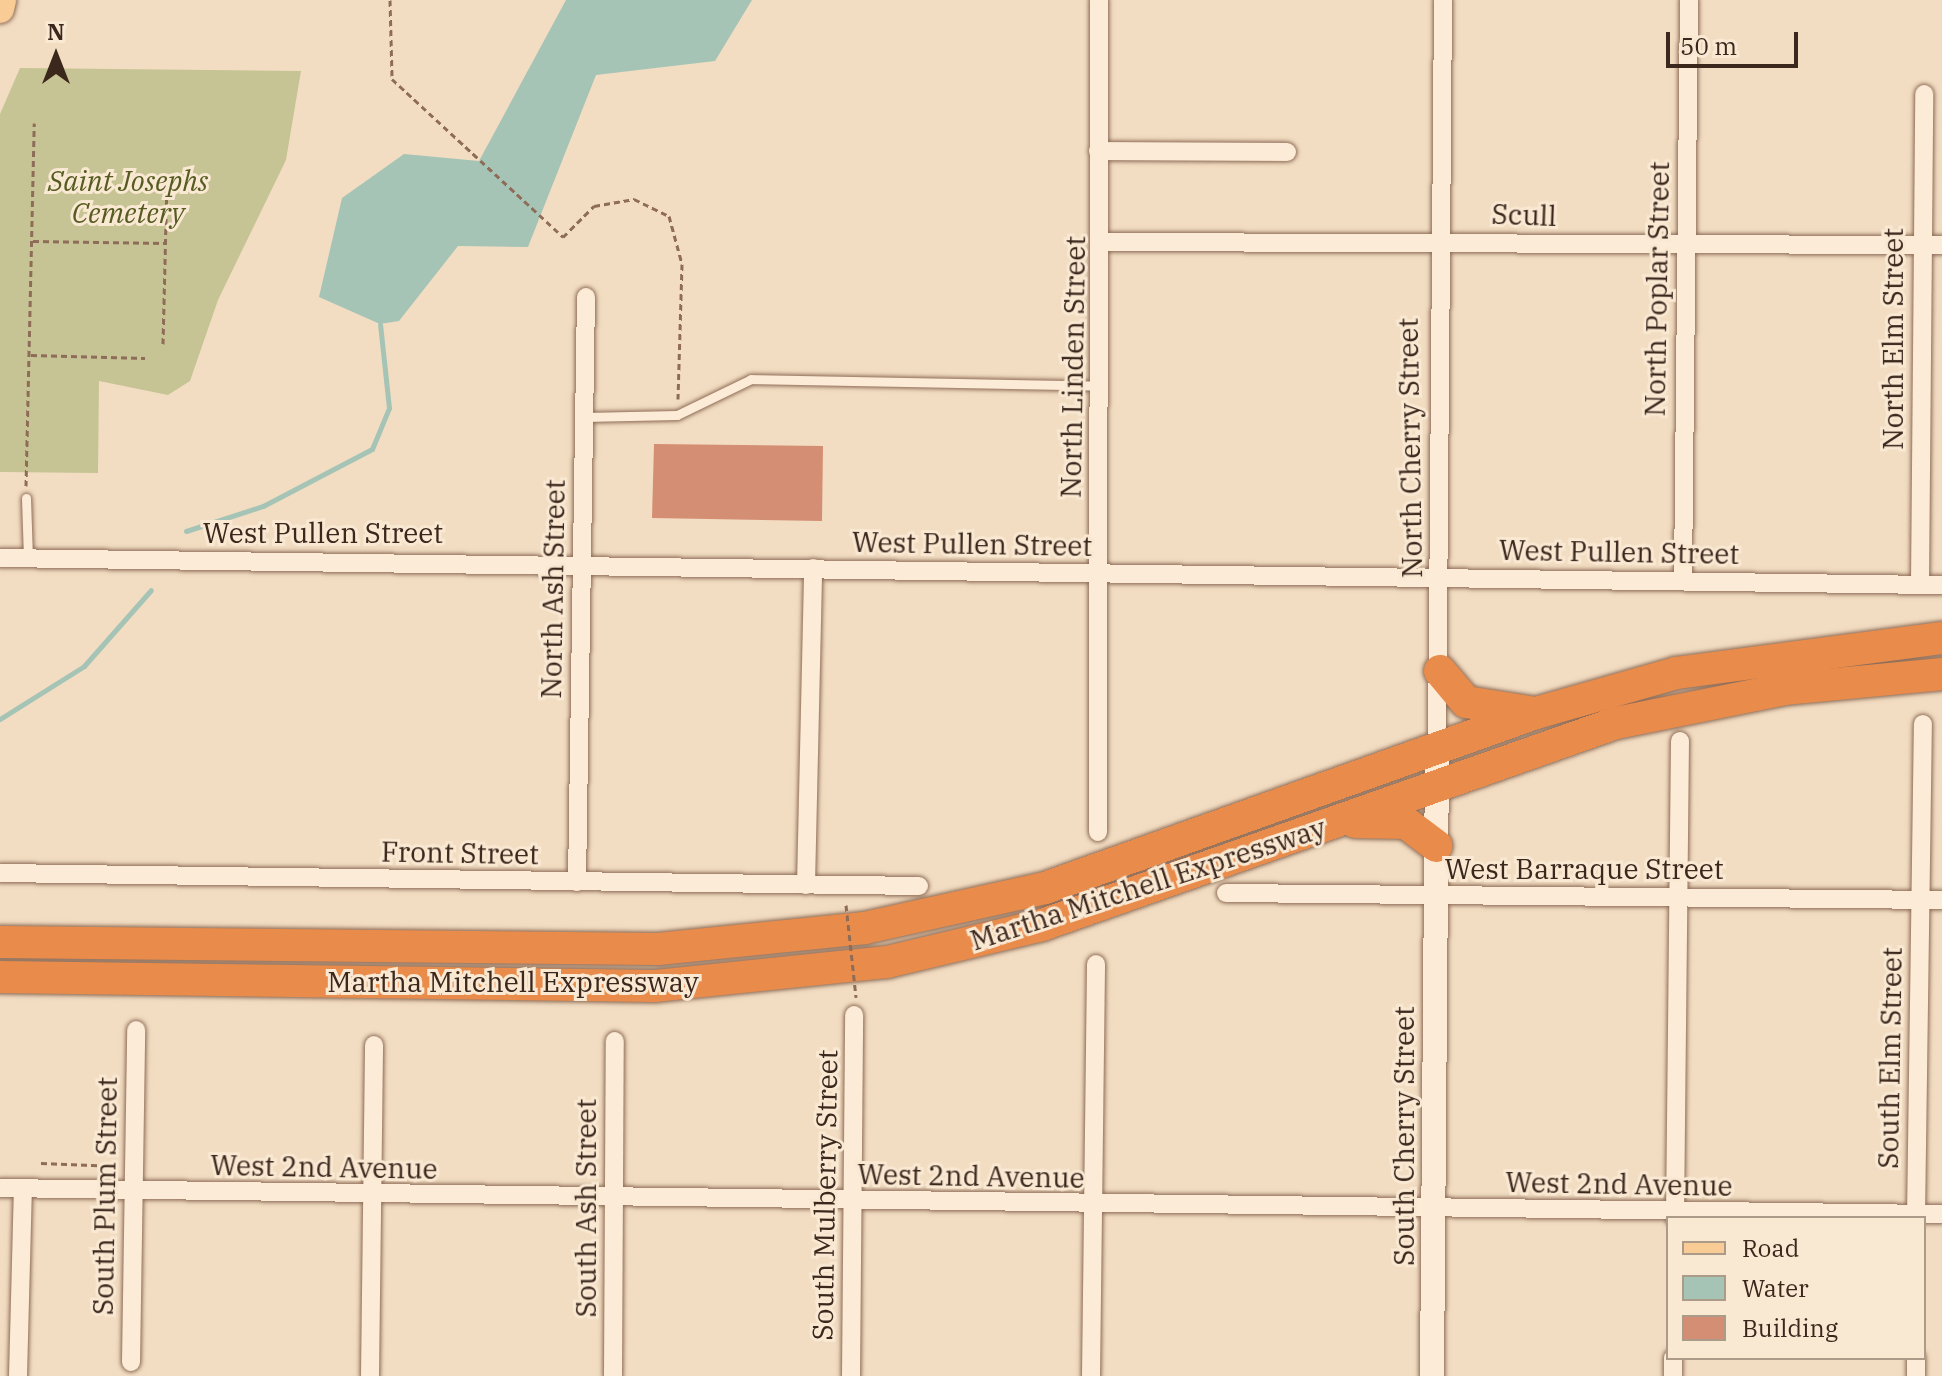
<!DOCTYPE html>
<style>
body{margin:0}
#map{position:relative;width:1942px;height:1376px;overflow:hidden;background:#f2ddc2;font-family:"IBM Plex Serif",serif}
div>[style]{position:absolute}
.cemetery>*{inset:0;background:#c6c494}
.water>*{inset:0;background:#a5c4b6}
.stream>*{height:5px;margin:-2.5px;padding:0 2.5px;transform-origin:2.5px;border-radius:2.5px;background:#a5c4b6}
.building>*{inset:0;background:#d48e74}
.path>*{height:3px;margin-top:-1.5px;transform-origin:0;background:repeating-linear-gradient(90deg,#8e6c57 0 6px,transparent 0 10px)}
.roads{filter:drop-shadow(0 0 2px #8e6c57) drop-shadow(0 0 2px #8e6c57)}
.lane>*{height:9px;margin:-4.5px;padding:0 4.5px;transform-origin:4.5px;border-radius:4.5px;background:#fcebd6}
.street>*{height:18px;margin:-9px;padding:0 9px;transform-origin:9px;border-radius:9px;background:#fcebd6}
.secondary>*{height:24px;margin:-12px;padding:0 12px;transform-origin:12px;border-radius:12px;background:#fcebd6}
.primary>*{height:28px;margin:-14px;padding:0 14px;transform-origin:14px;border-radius:14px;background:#f9cc96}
.highway>*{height:32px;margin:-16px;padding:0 16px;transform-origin:16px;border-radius:16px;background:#e98c4b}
.path-bridge>*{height:3px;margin-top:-1.5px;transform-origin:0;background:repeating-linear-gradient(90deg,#8e6c57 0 6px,transparent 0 10px)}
span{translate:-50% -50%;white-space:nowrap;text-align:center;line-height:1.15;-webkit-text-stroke:6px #f9e8d2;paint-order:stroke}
.park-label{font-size:28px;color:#555b21;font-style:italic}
.street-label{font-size:28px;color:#3c271d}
.legend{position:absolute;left:1666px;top:1216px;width:260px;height:144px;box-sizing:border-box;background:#f9e8d2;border:2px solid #ad9b8a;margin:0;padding:10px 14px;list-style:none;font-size:24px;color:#3c271d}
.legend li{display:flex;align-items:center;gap:16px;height:40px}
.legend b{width:40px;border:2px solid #ad9b8a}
.north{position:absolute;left:16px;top:16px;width:80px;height:80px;-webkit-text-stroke:6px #f9e8d2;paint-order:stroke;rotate:0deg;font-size:22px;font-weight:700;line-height:32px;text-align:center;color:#3c271d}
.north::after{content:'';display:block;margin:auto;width:28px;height:36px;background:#3c271d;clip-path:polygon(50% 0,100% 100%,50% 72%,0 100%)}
.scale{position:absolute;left:1666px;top:32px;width:132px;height:36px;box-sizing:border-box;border:4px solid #3c271d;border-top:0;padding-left:10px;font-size:24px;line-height:28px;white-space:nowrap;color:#3c271d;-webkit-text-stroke:6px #f9e8d2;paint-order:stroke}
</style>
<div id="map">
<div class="cemetery">
<div style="clip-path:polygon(20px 68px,301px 71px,286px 160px,218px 300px,190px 381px,168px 395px,99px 381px,98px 473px,0 472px,0 114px)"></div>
</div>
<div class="water">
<div style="clip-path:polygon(566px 0,752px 0,715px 61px,596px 75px,528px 247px,458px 246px,399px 321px,380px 324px,319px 297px,342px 198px,404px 154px,479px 161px)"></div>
</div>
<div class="stream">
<div style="left:186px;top:531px;width:81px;rotate:-18deg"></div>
<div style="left:263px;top:506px;width:123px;rotate:-27.6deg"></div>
<div style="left:372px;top:449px;width:44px;rotate:-67.5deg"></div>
<div style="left:389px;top:408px;width:84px;rotate:-96.1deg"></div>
<div style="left:0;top:719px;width:99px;rotate:-32.2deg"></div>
<div style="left:84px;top:666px;width:101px;rotate:-48.6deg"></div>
</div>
<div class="building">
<div style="clip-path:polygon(654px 444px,823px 446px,822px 521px,652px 518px)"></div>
</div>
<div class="path">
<div style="left:390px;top:0;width:79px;rotate:88.5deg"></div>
<div style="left:392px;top:79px;width:233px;rotate:42.7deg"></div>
<div style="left:563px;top:237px;width:44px;rotate:-45deg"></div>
<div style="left:594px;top:206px;width:41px;rotate:-9.9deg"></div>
<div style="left:634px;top:199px;width:39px;rotate:26deg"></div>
<div style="left:669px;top:216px;width:50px;rotate:74.8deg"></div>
<div style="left:682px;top:264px;width:135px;rotate:91.7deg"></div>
<div style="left:33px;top:241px;width:132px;rotate:0.9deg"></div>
<div style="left:163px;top:344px;width:163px;rotate:-88.6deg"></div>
<div style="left:31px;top:355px;width:114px;rotate:1.5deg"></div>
<div style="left:26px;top:486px;width:363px;rotate:-88.7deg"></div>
<div style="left:41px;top:1163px;width:76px;rotate:2.3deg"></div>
</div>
<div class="roads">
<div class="lane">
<div style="left:584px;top:417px;width:93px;rotate:-1.2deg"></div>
<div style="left:677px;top:415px;width:82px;rotate:-25.9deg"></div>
<div style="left:751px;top:379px;width:349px;rotate:1.1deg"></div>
<div style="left:26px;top:498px;width:61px;rotate:88.1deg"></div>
</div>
<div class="street">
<div style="left:1098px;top:151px;width:189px;rotate:0.3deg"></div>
<div style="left:1104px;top:242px;width:838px;rotate:0.21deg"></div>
<div style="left:0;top:558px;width:1942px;rotate:0.8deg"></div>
<div style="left:1683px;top:579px;width:579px;rotate:-89.41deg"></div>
<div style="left:1920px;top:584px;width:490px;rotate:-89.5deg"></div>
<div style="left:1437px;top:748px;width:748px;rotate:-89.54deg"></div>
<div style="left:1098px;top:832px;width:832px;rotate:-89.93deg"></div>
<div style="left:0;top:873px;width:919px;rotate:0.81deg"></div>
<div style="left:577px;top:882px;width:585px;rotate:-89.12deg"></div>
<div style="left:806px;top:885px;width:317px;rotate:-88.7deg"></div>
<div style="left:1226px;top:893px;width:716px;rotate:0.56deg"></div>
<div style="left:0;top:1188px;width:1942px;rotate:0.77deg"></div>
<div style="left:1675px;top:1218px;width:477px;rotate:-89.4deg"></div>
<div style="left:1916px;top:1218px;width:494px;rotate:-89.2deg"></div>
<div style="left:131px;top:1362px;width:332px;rotate:-89.1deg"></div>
<div style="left:18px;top:1376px;width:188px;rotate:-88.5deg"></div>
<div style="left:370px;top:1376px;width:331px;rotate:-89.3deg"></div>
<div style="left:613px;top:1376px;width:335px;rotate:-89.7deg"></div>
<div style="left:851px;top:1376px;width:361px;rotate:-89.5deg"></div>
<div style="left:1091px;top:1376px;width:412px;rotate:-89.3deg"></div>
<div style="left:1673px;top:1376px;width:18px;rotate:-90deg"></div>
<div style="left:1916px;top:1376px;width:18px;rotate:-90deg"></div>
</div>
<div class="secondary">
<div style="left:1432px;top:1376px;width:628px;rotate:-89.54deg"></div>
</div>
<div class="primary">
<div style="left:0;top:9px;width:9px;rotate:-77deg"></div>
</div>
<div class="highway">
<div style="left:1440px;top:671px;width:40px;rotate:50deg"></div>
<div style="left:1466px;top:702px;width:64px;rotate:9deg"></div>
<div style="left:1355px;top:822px;width:51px;rotate:1.1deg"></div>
<div style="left:1406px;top:823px;width:38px;rotate:37deg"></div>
<div style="left:0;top:942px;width:658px;rotate:0.61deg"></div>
<div style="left:658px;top:949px;width:208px;rotate:-5.8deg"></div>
<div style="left:865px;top:928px;width:184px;rotate:-12.5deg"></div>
<div style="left:1045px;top:888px;width:521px;rotate:-19.62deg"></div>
<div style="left:1536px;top:713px;width:146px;rotate:-15.9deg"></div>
<div style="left:1676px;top:673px;width:268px;rotate:-7.5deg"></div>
<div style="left:0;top:977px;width:655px;rotate:0.79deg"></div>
<div style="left:655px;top:986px;width:233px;rotate:-5.9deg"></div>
<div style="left:887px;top:962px;width:159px;rotate:-13.4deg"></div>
<div style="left:1042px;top:925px;width:609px;rotate:-19.39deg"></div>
<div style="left:1616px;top:723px;width:171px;rotate:-11.4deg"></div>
<div style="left:1784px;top:689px;width:159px;rotate:-5.4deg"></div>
</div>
</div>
<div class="path-bridge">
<div style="left:846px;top:905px;width:93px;rotate:83.8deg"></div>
</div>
<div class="park-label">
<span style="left:128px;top:197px">Saint Josephs<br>Cemetery</span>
</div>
<div class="street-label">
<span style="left:1524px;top:215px;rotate:2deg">Scull</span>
<span style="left:1657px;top:289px;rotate:-89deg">North Poplar Street</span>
<span style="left:1893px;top:339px;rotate:-90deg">North Elm Street</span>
<span style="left:1073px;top:367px;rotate:-89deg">North Linden Street</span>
<span style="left:1410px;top:448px;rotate:-91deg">North Cherry Street</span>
<span style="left:323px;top:533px">West Pullen Street</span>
<span style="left:972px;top:544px;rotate:1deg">West Pullen Street</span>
<span style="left:1619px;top:552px;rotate:1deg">West Pullen Street</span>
<span style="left:553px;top:589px;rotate:-89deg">North Ash Street</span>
<span style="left:460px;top:853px;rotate:1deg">Front Street</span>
<span style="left:1584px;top:869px">West Barraque Street</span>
<span style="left:1148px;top:884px;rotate:-18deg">Martha Mitchell Expressway</span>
<span style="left:513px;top:982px">Martha Mitchell Expressway</span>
<span style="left:1890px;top:1058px;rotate:-89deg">South Elm Street</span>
<span style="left:1404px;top:1136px;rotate:-90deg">South Cherry Street</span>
<span style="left:324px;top:1167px;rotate:1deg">West 2nd Avenue</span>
<span style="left:971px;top:1176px;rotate:1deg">West 2nd Avenue</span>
<span style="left:1619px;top:1184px;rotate:1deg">West 2nd Avenue</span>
<span style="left:825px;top:1195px;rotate:-89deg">South Mulberry Street</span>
<span style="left:105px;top:1196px;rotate:-89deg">South Plum Street</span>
<span style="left:586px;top:1208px;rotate:-90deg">South Ash Street</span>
</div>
<ul class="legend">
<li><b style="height:10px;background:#f9cc96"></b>Road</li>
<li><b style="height:22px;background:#a5c4b6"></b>Water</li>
<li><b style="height:22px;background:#d48e74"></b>Building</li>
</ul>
<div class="north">N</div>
<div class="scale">50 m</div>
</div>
